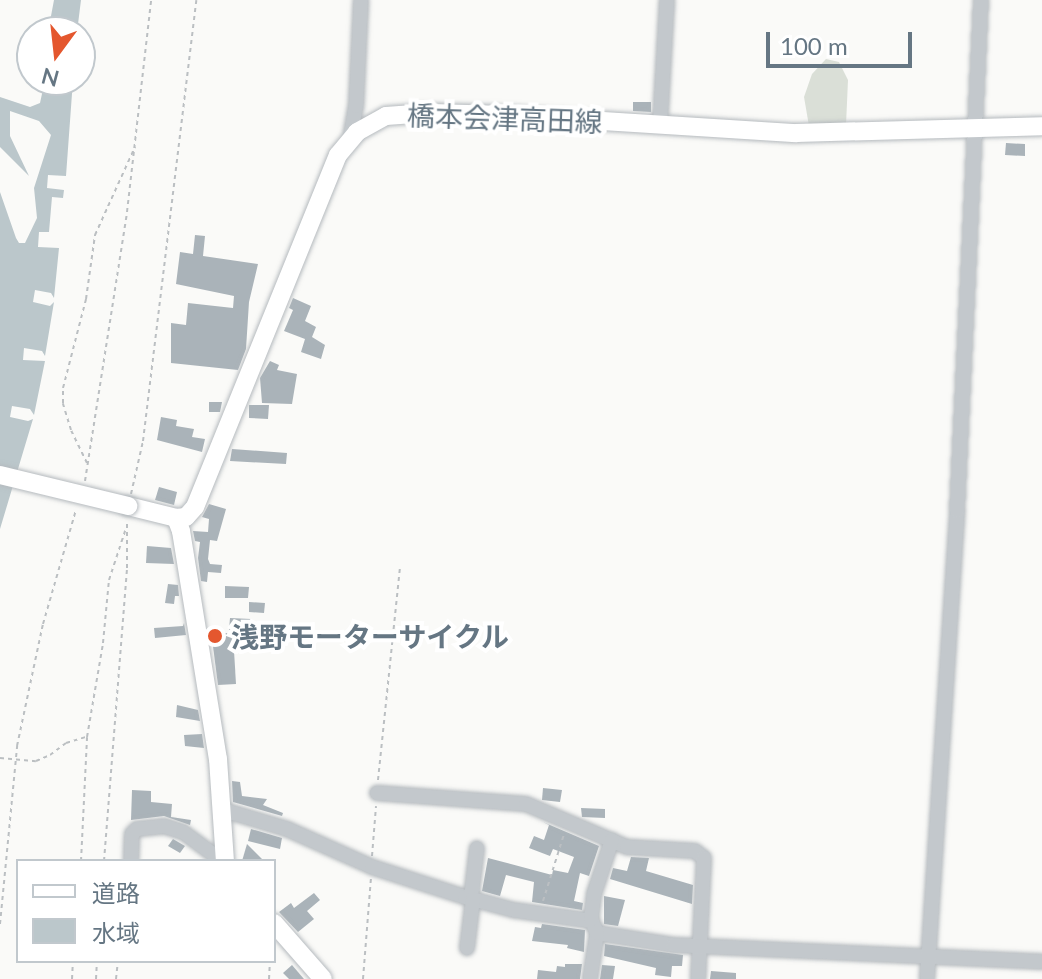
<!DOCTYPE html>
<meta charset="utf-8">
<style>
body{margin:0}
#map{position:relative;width:1042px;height:979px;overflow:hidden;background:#fafaf8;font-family:Lato,"Noto Sans JP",sans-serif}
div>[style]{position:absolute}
.green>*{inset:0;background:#dadfd7}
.water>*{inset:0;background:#bbc7cb}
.building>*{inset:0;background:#aab3b9}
.path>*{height:2px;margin-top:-1px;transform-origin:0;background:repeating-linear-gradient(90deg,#bbbfc2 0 4px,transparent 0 8px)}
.roads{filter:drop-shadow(0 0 2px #b5babe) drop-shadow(0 0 2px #b5babe)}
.minor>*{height:14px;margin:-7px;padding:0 7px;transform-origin:7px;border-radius:7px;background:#c3c8cc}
.major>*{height:18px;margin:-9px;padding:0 9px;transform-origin:9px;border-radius:9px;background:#fff}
.bridges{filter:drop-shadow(0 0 2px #b5babe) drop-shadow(0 0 2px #b5babe)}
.major-bridge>*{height:18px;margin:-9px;padding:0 9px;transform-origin:9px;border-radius:9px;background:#fff}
.dots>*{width:22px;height:22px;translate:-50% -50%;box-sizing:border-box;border:4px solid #fff;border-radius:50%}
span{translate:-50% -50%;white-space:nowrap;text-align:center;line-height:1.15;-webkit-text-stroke:8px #fff;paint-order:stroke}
.street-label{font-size:28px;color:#657683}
.poi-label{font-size:28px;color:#657683;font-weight:700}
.left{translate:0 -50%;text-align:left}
.legend{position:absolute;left:16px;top:859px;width:260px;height:104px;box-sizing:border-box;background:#fff;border:2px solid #c1c8cd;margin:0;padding:10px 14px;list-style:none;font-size:24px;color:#657683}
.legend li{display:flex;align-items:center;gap:16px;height:40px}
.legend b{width:40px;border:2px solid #c1c8cd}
.north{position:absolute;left:16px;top:16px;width:80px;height:80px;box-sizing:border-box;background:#fff;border:2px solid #c1c8cd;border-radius:50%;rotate:195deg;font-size:22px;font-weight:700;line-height:32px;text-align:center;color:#657683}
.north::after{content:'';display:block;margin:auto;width:28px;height:36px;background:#e4572e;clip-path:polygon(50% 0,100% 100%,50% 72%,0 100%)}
.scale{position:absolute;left:766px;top:32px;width:146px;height:36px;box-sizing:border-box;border:4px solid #657683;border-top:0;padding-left:10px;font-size:24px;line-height:28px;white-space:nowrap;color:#657683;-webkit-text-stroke:6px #fff;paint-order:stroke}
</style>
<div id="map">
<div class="green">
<div style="clip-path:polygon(826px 59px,839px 62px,848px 80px,846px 125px,809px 126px,804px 97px,812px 74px)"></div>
</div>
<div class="water">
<div style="clip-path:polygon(54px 0,81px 0,77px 32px,48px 32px)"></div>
<div style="clip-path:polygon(45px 80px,73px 80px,66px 176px,48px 175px,47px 188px,64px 190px,63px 198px,52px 197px,49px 232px,39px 232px,38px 247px,59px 248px,54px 298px,51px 293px,35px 290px,33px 302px,50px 306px,54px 302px,45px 356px,42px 351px,24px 348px,23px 360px,45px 361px,34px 415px,30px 409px,12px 406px,10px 417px,28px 421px,33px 419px,0 529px,0 192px,16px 238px,19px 243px,25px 243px,37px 218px,34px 188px,51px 135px,39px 121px,10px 111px,10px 136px,29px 176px,0 147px,0 97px,30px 107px,40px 103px)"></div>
</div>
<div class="building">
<div style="clip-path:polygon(633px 102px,651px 102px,651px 112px,633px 111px)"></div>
<div style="clip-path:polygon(1006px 143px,1025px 144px,1025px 156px,1005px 155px)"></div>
<div style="clip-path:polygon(195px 235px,205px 236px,203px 256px,258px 264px,249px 302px,246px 349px,238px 370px,171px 363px,171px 323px,186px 325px,188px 303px,233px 308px,234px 296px,176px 284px,180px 252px,193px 254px)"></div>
<div style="clip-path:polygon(293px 298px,311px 306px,305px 321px,316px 327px,312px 337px,325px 345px,321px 359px,301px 352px,305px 339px,284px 331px,293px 310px,289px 308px)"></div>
<div style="clip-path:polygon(270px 361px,279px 365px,277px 370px,297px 374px,292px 404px,262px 403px,260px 378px)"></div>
<div style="clip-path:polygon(209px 402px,222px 402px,220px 412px,209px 412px)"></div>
<div style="clip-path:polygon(249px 405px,269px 405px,268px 419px,249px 418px)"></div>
<div style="clip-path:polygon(161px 417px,177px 420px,176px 426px,194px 429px,192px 437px,205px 439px,202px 452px,157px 440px)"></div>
<div style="clip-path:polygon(232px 449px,287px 453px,286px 464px,230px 461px)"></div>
<div style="clip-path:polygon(159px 487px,177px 492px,174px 505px,155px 500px)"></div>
<div style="clip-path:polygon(209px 504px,226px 509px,217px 541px,210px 540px,208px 559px,210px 564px,222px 565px,221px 573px,208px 572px,207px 582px,201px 581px,198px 558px,200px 542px,195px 541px,193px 531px,208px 532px,209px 519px,202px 517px)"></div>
<div style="clip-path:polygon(147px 546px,171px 548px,174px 564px,146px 563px)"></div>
<div style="clip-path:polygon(168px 584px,178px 585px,179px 596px,175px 596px,174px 604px,165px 603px)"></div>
<div style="clip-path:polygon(225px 586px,249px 587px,248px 598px,225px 598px)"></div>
<div style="clip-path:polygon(249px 602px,265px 603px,264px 613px,249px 612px)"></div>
<div style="clip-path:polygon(230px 618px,251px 619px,250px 632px,229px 630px)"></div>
<div style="clip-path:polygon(184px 623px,186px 635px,155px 638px,154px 628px,183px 626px)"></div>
<div style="clip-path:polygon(211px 631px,233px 634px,236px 684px,218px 685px)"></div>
<div style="clip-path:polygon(177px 705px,198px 710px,200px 721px,176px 717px)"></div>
<div style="clip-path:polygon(202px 734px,204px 748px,185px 746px,184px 735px)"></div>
<div style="clip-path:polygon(232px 781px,240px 782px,242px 796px,267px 799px,263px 805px,283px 813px,282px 816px,233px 802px)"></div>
<div style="clip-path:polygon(543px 788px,562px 790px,560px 802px,542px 800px)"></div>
<div style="clip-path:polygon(132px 790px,151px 791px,151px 802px,172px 804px,171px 817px,191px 820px,190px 825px,164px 816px,131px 820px)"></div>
<div style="clip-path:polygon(581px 808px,605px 809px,605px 818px,582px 817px)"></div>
<div style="clip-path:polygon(543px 822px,599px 846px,589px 876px,580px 873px,574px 901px,583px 903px,582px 910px,532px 902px,534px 882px,506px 875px,500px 896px,482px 891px,488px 858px,552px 875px,553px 870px,568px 873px,574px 857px,553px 849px,550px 856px,529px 848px,534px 836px,544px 840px,549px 825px)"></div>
<div style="clip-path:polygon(251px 829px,282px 838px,280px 849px,248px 841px)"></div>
<div style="clip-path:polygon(173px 839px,185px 846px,180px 853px,168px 846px)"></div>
<div style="clip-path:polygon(247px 844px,264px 861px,242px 861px)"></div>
<div style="clip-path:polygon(631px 857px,649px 858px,646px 871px,693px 885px,692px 904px,610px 879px,613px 868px,627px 871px)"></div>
<div style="clip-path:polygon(314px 893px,320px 900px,307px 911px,314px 919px,298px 932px,279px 912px,291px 903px,294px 908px)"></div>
<div style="clip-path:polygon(604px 896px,625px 900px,618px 926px,604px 924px)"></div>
<div style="clip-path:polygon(542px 924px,585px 930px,584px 952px,567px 948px,568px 945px,532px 941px,535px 927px,541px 928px)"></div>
<div style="clip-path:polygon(605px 944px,683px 955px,682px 966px,672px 966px,671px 977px,655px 975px,656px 968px,604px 956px)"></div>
<div style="clip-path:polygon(565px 964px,582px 964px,580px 979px,537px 979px,538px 970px,556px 972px,557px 966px,565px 967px)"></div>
<div style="clip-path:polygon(292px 965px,304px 979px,289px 979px,283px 973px)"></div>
<div style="clip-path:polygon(602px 965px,615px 966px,613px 979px,600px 979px)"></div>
<div style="clip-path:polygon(711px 971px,736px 973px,736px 979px,710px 979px)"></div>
</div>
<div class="path">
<div style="left:87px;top:463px;width:37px;rotate:-116deg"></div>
<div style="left:71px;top:430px;width:28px;rotate:-107deg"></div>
<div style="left:63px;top:403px;width:15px;rotate:-90deg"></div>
<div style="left:63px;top:388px;width:92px;rotate:-75.5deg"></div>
<div style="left:86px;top:299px;width:65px;rotate:-82deg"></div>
<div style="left:95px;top:235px;width:97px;rotate:-65.6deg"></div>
<div style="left:85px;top:481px;width:272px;rotate:-81.1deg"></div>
<div style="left:127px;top:212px;width:213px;rotate:-83.5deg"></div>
<div style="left:131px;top:494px;width:54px;rotate:-77.2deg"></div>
<div style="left:143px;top:441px;width:444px;rotate:-83.1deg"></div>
<div style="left:0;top:758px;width:36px;rotate:5deg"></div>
<div style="left:36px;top:761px;width:15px;rotate:-23deg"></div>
<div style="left:50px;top:755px;width:20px;rotate:-37deg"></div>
<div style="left:66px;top:743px;width:21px;rotate:-17deg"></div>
<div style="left:378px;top:780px;width:215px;rotate:-84.1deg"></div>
<div style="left:372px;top:856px;width:50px;rotate:-85.4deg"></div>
<div style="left:81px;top:861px;width:124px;rotate:-87.2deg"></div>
<div style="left:87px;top:737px;width:95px;rotate:-80.3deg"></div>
<div style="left:103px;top:643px;width:63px;rotate:-84.6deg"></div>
<div style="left:109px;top:580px;width:52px;rotate:-71.9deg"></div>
<div style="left:104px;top:861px;width:294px;rotate:-85.5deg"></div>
<div style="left:127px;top:568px;width:48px;rotate:-90deg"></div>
<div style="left:543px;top:901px;width:70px;rotate:-72.6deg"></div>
<div style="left:0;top:924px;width:179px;rotate:-84.5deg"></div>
<div style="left:17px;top:746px;width:125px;rotate:-78deg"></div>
<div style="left:43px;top:624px;width:119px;rotate:-73.9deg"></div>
<div style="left:72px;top:979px;width:18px;rotate:-87deg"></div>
<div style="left:96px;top:979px;width:18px;rotate:-87deg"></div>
<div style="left:116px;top:979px;width:18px;rotate:-84deg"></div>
<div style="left:269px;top:979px;width:18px;rotate:-87deg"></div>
<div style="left:363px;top:979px;width:101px;rotate:-85.5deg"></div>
</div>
<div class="roads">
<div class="minor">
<div style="left:660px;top:125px;width:125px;rotate:-86.8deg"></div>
<div style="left:350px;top:139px;width:34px;rotate:-80deg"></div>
<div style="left:356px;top:106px;width:106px;rotate:-87.3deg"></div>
<div style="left:377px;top:793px;width:149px;rotate:4.2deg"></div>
<div style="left:526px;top:804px;width:110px;rotate:23.1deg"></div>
<div style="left:627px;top:847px;width:68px;rotate:3.4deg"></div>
<div style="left:695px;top:851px;width:11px;rotate:38deg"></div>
<div style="left:704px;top:858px;width:121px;rotate:92.8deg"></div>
<div style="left:220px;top:809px;width:70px;rotate:16.6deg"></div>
<div style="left:287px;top:829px;width:93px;rotate:24.1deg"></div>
<div style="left:372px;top:867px;width:98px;rotate:17.9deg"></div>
<div style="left:465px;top:897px;width:50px;rotate:15.2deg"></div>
<div style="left:513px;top:910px;width:80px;rotate:7.9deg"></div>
<div style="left:131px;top:861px;width:27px;rotate:-88deg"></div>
<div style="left:132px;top:834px;width:7px;rotate:-45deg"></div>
<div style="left:137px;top:829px;width:27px;rotate:-6deg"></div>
<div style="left:164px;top:826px;width:20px;rotate:18deg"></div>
<div style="left:183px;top:832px;width:49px;rotate:36.6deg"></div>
<div style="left:471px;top:898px;width:50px;rotate:-83.2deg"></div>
<div style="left:597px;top:933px;width:78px;rotate:8.9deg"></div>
<div style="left:674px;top:945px;width:368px;rotate:2.6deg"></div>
<div style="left:467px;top:948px;width:49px;rotate:-83deg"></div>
<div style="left:590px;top:979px;width:47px;rotate:-81.3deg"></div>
<div style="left:597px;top:933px;width:15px;rotate:-113deg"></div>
<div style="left:591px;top:919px;width:25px;rotate:-83deg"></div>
<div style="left:594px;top:894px;width:57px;rotate:-71.6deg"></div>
<div style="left:927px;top:979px;width:469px;rotate:-86.3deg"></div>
<div style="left:957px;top:511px;width:512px;rotate:-87.31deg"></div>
</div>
<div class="major">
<div style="left:128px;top:506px;width:49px;rotate:14deg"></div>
<div style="left:176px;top:518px;width:14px;rotate:69deg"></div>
<div style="left:181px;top:531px;width:231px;rotate:80.8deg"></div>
<div style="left:218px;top:759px;width:102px;rotate:86.1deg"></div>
<div style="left:176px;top:518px;width:10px;rotate:-6deg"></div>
<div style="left:186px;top:517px;width:13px;rotate:-48deg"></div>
<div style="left:195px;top:507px;width:380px;rotate:-67.9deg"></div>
<div style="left:338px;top:155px;width:30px;rotate:-50deg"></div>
<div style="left:357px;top:132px;width:33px;rotate:-29deg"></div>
<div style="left:386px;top:116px;width:41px;rotate:-4.2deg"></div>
<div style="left:427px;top:113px;width:81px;rotate:1.4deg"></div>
<div style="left:508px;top:115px;width:289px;rotate:3.6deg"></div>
<div style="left:796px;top:133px;width:246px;rotate:-1.6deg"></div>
<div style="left:274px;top:923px;width:74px;rotate:48.8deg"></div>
</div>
</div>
<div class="bridges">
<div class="major-bridge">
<div style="left:0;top:475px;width:132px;rotate:13.6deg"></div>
</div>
</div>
<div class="dots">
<div style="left:215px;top:636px;background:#e4572e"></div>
</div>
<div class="street-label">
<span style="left:505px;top:118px;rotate:2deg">橋本会津高田線</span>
</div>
<div class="poi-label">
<span class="left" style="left:231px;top:636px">浅野モーターサイクル</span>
</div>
<ul class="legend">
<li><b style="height:10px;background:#fff"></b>道路</li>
<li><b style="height:22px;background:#bbc7cb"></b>水域</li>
</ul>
<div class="north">N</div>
<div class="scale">100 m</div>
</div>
